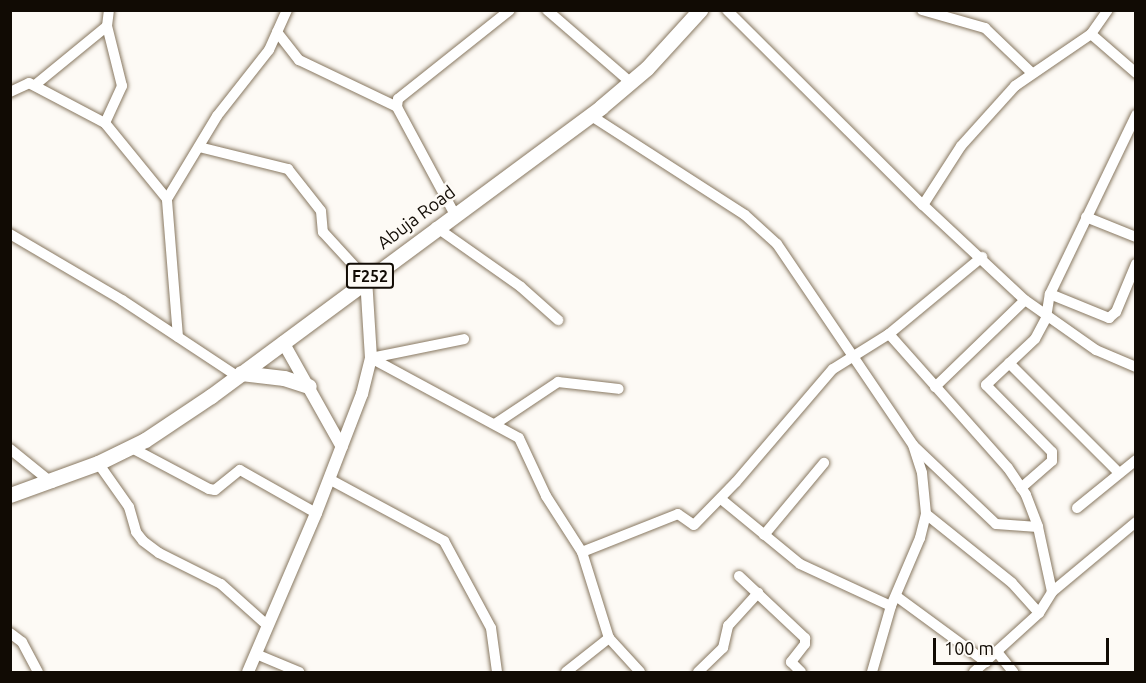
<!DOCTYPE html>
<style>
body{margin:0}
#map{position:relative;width:1146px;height:683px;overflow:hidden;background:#fdfaf5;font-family:Ubuntu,sans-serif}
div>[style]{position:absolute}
.roads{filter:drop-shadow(0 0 2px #887861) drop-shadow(0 0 2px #887861)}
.minor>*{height:10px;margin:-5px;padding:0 5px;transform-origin:5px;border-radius:5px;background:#fff}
.tertiary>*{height:12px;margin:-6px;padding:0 6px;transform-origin:6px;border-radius:6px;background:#fff}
.primary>*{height:15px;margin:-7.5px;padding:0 7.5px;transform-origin:7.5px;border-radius:7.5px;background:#fff}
span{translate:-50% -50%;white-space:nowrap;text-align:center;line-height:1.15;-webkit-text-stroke:5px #fdfaf5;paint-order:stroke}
.shield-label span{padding:2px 4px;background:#fdfaf5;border:2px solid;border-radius:4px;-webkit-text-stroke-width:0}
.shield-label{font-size:16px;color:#110b04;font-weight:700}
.street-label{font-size:18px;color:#110b04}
.frame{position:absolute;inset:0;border:12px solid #110b04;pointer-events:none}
.scale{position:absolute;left:933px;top:638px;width:176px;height:27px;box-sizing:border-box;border:3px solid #110b04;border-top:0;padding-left:8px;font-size:18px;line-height:21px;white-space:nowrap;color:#110b04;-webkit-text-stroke:4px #fdfaf5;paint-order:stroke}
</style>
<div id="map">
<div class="roads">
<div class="minor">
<div style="left:547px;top:10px;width:110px;rotate:40.9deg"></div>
<div style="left:727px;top:10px;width:276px;rotate:44.9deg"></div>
<div style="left:923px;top:205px;width:139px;rotate:43deg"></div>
<div style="left:1025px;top:300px;width:87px;rotate:35.2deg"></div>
<div style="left:1096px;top:350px;width:43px;rotate:23deg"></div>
<div style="left:922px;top:10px;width:66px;rotate:15.9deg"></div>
<div style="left:985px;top:28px;width:65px;rotate:43.8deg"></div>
<div style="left:277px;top:32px;width:36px;rotate:52deg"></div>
<div style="left:299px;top:60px;width:109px;rotate:25.6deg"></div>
<div style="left:1091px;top:34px;width:60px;rotate:40.9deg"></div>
<div style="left:35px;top:85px;width:93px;rotate:-39.3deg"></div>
<div style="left:10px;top:92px;width:21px;rotate:-25deg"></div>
<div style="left:29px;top:83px;width:86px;rotate:27.8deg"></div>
<div style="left:105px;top:123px;width:98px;rotate:50.8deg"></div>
<div style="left:590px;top:115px;width:184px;rotate:32.8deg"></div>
<div style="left:745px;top:215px;width:43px;rotate:42.2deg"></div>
<div style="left:777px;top:244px;width:243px;rotate:55.9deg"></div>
<div style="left:913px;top:445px;width:29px;rotate:72deg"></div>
<div style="left:922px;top:473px;width:41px;rotate:84.4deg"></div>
<div style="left:926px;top:514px;width:25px;rotate:104deg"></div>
<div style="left:920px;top:538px;width:74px;rotate:113.1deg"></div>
<div style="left:891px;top:606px;width:69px;rotate:106.1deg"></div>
<div style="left:105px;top:123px;width:41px;rotate:-65.3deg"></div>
<div style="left:122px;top:86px;width:62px;rotate:-104deg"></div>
<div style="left:107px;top:26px;width:16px;rotate:-83deg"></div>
<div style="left:199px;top:147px;width:92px;rotate:13.9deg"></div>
<div style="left:288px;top:169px;width:53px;rotate:51.8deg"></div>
<div style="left:321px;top:211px;width:21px;rotate:85deg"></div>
<div style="left:323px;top:232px;width:64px;rotate:47.5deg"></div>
<div style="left:923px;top:205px;width:70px;rotate:-57.2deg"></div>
<div style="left:961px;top:146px;width:81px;rotate:-48deg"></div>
<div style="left:1015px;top:86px;width:92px;rotate:-34.4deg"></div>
<div style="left:1091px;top:34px;width:29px;rotate:-55deg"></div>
<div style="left:454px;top:213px;width:120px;rotate:-118.3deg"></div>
<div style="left:397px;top:107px;width:8px;rotate:-83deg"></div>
<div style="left:398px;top:99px;width:143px;rotate:-38.5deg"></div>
<div style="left:1086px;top:217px;width:54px;rotate:21.8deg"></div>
<div style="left:436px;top:227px;width:104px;rotate:35.2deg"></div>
<div style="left:521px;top:287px;width:50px;rotate:41.7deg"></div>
<div style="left:10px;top:234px;width:130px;rotate:30.5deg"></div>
<div style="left:122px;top:300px;width:138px;rotate:33.5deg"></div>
<div style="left:1050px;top:294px;width:64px;rotate:22.1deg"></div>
<div style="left:1109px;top:318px;width:9px;rotate:-41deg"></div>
<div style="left:1116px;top:312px;width:52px;rotate:-67.4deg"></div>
<div style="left:889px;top:334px;width:179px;rotate:48.4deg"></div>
<div style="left:1008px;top:468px;width:32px;rotate:56deg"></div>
<div style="left:1026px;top:495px;width:34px;rotate:69deg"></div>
<div style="left:1038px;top:527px;width:66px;rotate:77.8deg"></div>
<div style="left:178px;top:337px;width:138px;rotate:-94.6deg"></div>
<div style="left:167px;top:199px;width:97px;rotate:-58.9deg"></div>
<div style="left:217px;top:116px;width:84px;rotate:-51.8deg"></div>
<div style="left:269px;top:50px;width:44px;rotate:-65.8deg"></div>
<div style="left:371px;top:358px;width:168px;rotate:28.4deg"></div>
<div style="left:519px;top:438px;width:64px;rotate:65deg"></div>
<div style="left:546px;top:496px;width:67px;rotate:57.3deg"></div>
<div style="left:582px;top:552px;width:90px;rotate:72.6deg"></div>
<div style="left:609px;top:638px;width:46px;rotate:47.6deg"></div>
<div style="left:371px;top:358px;width:95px;rotate:-11.5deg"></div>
<div style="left:1009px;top:363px;width:156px;rotate:45deg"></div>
<div style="left:935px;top:387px;width:125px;rotate:-44deg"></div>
<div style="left:495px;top:424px;width:76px;rotate:-33.7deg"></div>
<div style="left:558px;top:382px;width:61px;rotate:6.5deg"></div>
<div style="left:914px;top:446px;width:113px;rotate:43.6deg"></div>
<div style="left:996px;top:524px;width:42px;rotate:4.1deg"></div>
<div style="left:130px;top:447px;width:89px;rotate:28deg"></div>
<div style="left:209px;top:489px;width:6px;rotate:9deg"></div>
<div style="left:215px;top:490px;width:32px;rotate:-39deg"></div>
<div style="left:240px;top:470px;width:87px;rotate:29.5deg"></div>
<div style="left:10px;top:449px;width:54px;rotate:39deg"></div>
<div style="left:98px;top:463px;width:54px;rotate:54.8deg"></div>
<div style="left:129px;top:507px;width:26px;rotate:74deg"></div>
<div style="left:136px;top:532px;width:11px;rotate:52deg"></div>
<div style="left:143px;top:541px;width:20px;rotate:37deg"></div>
<div style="left:159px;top:553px;width:69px;rotate:26.6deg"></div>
<div style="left:221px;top:584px;width:63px;rotate:41.8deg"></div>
<div style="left:329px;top:479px;width:131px;rotate:28.3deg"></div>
<div style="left:444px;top:541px;width:99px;rotate:61.6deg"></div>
<div style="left:491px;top:628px;width:44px;rotate:82.2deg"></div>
<div style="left:1021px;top:488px;width:41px;rotate:-41.1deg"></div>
<div style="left:1052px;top:461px;width:9px;rotate:-90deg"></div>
<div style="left:1052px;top:452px;width:94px;rotate:-134.6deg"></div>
<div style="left:986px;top:385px;width:67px;rotate:-43.2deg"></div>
<div style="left:1035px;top:339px;width:24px;rotate:-62deg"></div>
<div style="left:1046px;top:318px;width:24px;rotate:-81deg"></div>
<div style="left:1050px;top:294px;width:199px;rotate:-64.3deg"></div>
<div style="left:721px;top:499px;width:102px;rotate:39.4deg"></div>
<div style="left:800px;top:564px;width:100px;rotate:24.8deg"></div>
<div style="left:1077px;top:508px;width:76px;rotate:-39.1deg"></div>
<div style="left:926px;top:514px;width:110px;rotate:38.7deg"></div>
<div style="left:1012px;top:583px;width:40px;rotate:48deg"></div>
<div style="left:764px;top:535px;width:94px;rotate:-50.2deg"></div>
<div style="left:582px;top:552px;width:103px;rotate:-21.6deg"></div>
<div style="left:678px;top:514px;width:19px;rotate:35deg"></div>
<div style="left:694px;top:525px;width:60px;rotate:-45.7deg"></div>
<div style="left:736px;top:482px;width:149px;rotate:-49.4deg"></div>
<div style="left:833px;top:369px;width:66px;rotate:-32deg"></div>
<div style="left:889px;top:334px;width:121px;rotate:-39.6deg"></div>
<div style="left:739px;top:576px;width:91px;rotate:43.2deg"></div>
<div style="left:805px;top:638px;width:6px;rotate:90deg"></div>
<div style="left:805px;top:644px;width:23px;rotate:128deg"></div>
<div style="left:791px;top:662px;width:14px;rotate:45deg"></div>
<div style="left:896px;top:596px;width:112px;rotate:36.3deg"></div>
<div style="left:10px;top:633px;width:15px;rotate:37deg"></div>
<div style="left:22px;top:642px;width:34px;rotate:62deg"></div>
<div style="left:997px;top:652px;width:26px;rotate:51deg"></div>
<div style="left:256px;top:654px;width:47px;rotate:22.7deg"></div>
<div style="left:566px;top:672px;width:55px;rotate:-38.3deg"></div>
<div style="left:698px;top:672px;width:35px;rotate:-44deg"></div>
<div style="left:723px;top:648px;width:23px;rotate:-77deg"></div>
<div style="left:728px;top:626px;width:45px;rotate:-47.7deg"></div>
<div style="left:974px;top:672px;width:88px;rotate:-42.2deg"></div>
<div style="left:1039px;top:613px;width:25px;rotate:-58deg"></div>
<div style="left:1052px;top:592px;width:109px;rotate:-39.8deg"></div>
</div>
<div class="tertiary">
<div style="left:283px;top:342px;width:120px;rotate:60.7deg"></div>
<div style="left:248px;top:672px;width:173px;rotate:-66.8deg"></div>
<div style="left:316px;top:513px;width:128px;rotate:-68.9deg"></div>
<div style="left:362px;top:394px;width:37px;rotate:-76deg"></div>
<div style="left:371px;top:358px;width:79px;rotate:-93.6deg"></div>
</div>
<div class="primary">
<div style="left:241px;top:373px;width:43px;rotate:6.6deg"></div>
<div style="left:284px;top:378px;width:26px;rotate:18deg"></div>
<div style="left:10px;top:495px;width:94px;rotate:-20deg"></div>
<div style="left:98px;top:463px;width:52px;rotate:-26.1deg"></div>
<div style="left:145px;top:440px;width:79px;rotate:-33.7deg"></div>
<div style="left:211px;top:396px;width:485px;rotate:-36.5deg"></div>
<div style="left:601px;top:107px;width:60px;rotate:-40.3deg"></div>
<div style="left:647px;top:68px;width:79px;rotate:-47.6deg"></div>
</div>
</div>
<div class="shield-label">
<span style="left:370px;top:276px">F252</span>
</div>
<div class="street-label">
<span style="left:416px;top:217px;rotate:-37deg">Abuja Road</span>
</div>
<div class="frame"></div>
<div class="scale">100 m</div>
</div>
